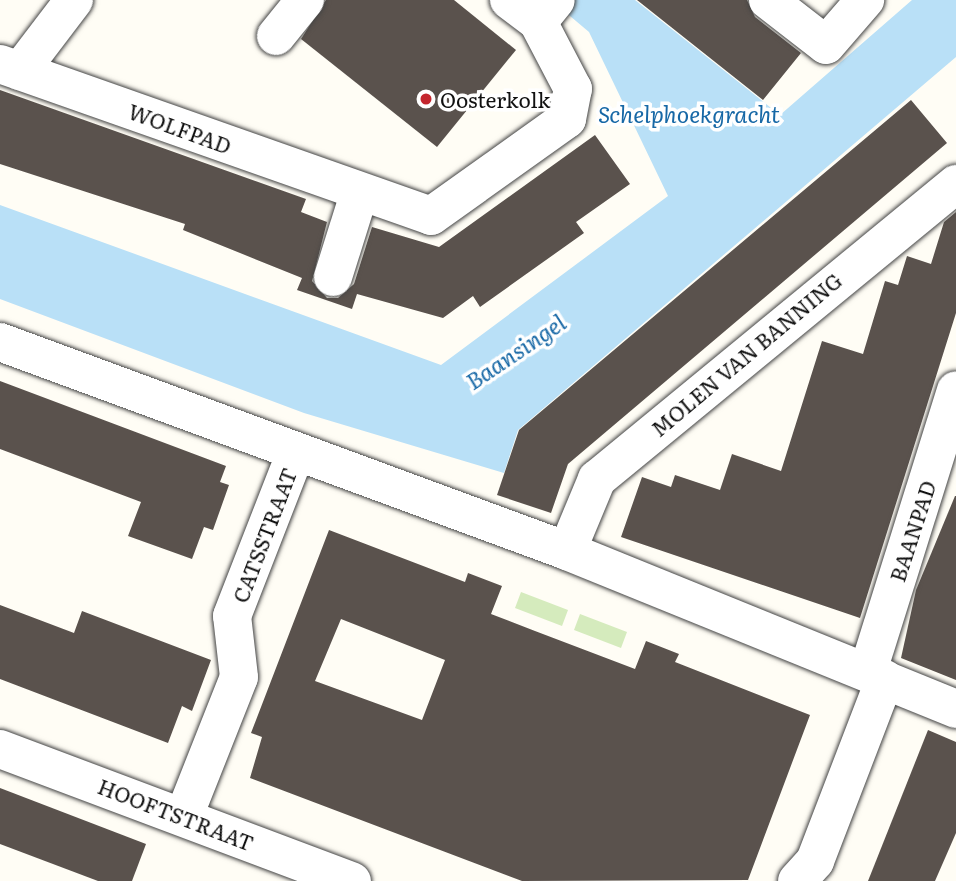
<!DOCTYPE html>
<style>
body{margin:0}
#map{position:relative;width:956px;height:881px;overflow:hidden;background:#fffdf5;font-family:Literata,serif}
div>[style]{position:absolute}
.green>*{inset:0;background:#d5ebbd}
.water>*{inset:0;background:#b9e0f7}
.building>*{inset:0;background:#5a524d}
.roads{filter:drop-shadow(0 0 2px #444) drop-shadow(0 0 2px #444)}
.minor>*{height:38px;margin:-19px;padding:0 19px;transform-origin:19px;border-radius:19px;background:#fff}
.dots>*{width:19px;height:19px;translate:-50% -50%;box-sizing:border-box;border:4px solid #fff;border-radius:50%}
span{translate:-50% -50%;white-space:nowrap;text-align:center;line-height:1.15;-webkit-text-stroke:7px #fff;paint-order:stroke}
.poi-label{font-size:21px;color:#111}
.left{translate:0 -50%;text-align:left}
.street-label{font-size:21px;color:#111}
.water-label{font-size:23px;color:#1768a6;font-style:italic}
</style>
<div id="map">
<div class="green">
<div style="clip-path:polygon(521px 592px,568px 610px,562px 626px,515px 608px)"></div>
<div style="clip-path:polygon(580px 614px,627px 632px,621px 648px,574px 630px)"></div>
</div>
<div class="water">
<div style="clip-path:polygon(551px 0,635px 0,780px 115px,912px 0,956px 0,956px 57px,518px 430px,504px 473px,304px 413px,0 299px,0 205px,441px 365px,668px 196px,589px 32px)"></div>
</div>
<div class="building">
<div style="clip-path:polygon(326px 0,454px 0,516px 50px,437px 147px,301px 39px)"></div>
<div style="clip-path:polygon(637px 0,747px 0,755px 17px,801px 53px,763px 100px)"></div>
<div style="clip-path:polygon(0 90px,306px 199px,301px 212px,327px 222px,312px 281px,327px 298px,338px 298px,354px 284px,372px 227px,439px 247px,595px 135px,630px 184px,576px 222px,584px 233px,480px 307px,473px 296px,443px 318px,357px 294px,352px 309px,297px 290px,302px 278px,183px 230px,185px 224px,0 164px)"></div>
<div style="clip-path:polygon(911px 100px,947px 143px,568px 464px,551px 513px,497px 495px,519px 430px)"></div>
<div style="clip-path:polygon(956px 212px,956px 313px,860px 618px,621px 537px,642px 477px,671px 487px,675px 475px,720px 490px,732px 454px,781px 471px,822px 341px,863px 354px,885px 281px,898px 285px,907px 256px,931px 264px,944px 222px)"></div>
<div style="clip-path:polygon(0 381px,226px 466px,220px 482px,229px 485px,213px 530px,204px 527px,192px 559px,128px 536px,141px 502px,0 449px)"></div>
<div style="clip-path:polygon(955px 496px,956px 496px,956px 680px,901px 658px,916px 590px)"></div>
<div style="clip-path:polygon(evenodd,329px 530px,465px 582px,468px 573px,502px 586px,491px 614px,535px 631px,635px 669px,646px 641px,679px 654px,675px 662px,810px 715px,748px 880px,522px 881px,250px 778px,262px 737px,251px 733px,329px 530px,341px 619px,445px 660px,422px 720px,315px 681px,341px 619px)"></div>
<div style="clip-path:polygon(0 605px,74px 633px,82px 611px,211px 660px,192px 711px,182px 706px,168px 743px,0 679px)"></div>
<div style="clip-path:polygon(928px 730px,956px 742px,956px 833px,935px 881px,868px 881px)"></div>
<div style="clip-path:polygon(0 788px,146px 844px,132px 881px,98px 881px,0 844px)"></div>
</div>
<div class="roads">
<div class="minor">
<div style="left:509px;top:0;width:36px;rotate:37deg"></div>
<div style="left:768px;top:0;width:73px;rotate:37.8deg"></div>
<div style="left:826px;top:45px;width:60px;rotate:-49.1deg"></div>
<div style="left:276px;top:36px;width:46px;rotate:-51.1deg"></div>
<div style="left:0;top:64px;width:457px;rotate:19.4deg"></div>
<div style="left:431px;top:216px;width:167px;rotate:-35.5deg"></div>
<div style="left:567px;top:119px;width:31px;rotate:-79deg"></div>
<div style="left:573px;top:89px;width:76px;rotate:-117.6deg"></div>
<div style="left:538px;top:22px;width:28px;rotate:-51deg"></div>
<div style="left:20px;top:71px;width:89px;rotate:-52.7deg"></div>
<div style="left:333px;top:277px;width:87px;rotate:-72.6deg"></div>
<div style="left:0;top:342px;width:604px;rotate:20.23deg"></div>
<div style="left:567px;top:551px;width:420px;rotate:22.1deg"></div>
<div style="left:567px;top:551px;width:78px;rotate:-67.4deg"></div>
<div style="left:597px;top:479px;width:465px;rotate:-39.4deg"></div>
<div style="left:868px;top:671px;width:294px;rotate:-72.6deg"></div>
<div style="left:0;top:749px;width:376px;rotate:20.6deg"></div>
<div style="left:184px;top:816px;width:149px;rotate:-68.4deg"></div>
<div style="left:239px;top:677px;width:61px;rotate:-96.5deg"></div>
<div style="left:232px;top:616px;width:174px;rotate:-68.7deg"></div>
<div style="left:797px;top:881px;width:27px;rotate:-48deg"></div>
<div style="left:815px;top:861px;width:195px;rotate:-69deg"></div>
</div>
</div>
<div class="dots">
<div style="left:426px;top:99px;background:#c4262e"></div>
</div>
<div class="poi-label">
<span class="left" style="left:440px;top:99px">Oosterkolk</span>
</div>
<div class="street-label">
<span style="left:180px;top:128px;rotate:20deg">WOLFPAD</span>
<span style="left:746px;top:354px;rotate:-40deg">MOLEN VAN BANNING</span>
<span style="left:912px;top:531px;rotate:-72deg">BAANPAD</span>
<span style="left:264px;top:535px;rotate:-69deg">CATSSTRAAT</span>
<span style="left:176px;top:814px;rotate:21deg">HOOFTSTRAAT</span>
</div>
<div class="water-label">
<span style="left:689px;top:113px">Schelphoekgracht</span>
<span style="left:515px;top:351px;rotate:-34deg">Baansingel</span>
</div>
</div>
